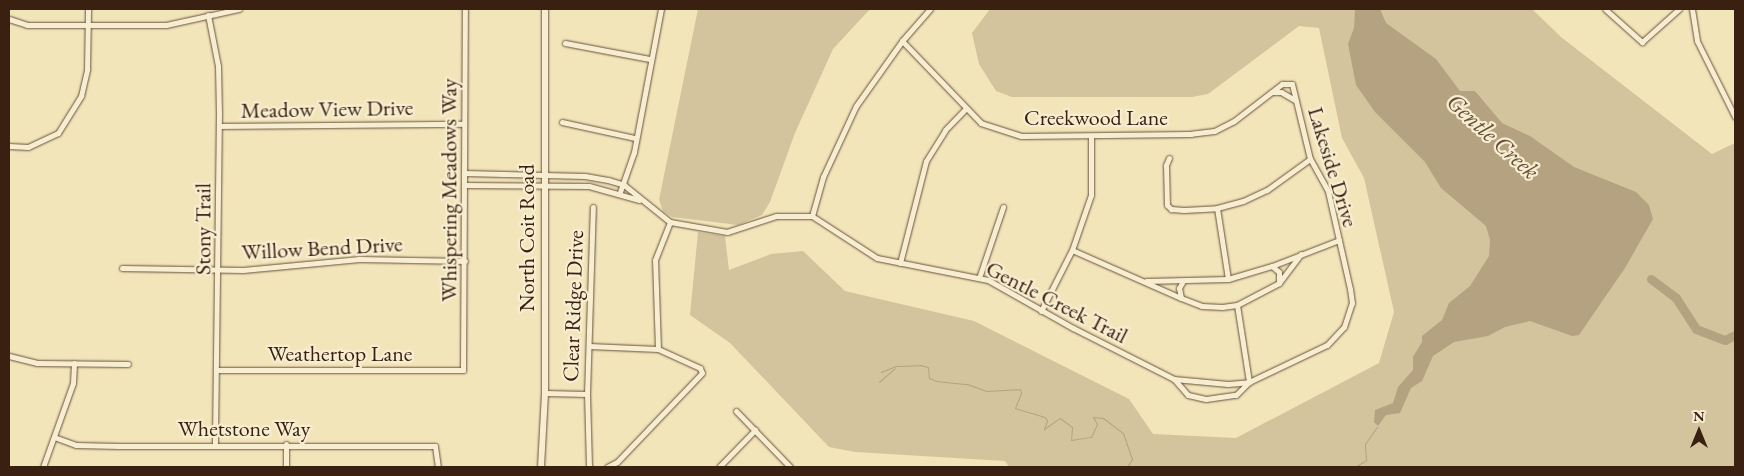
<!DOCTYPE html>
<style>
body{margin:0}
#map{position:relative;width:1744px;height:476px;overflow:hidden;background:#f3e5ba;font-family:"EB Garamond",serif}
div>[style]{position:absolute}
.green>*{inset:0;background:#d4c49d}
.water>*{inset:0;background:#b4a281}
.stream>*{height:1px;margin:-0.5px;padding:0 0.5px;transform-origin:0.5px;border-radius:0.5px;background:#b4a281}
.river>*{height:9px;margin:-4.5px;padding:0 4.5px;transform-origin:4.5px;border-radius:4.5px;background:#b4a281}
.roads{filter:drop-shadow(0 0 1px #68513b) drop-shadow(0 0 1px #68513b)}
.minor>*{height:5px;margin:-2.5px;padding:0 2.5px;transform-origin:2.5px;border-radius:2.5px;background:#f7eed2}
.tertiary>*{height:6px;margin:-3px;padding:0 3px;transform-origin:3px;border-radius:3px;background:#f7eed2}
span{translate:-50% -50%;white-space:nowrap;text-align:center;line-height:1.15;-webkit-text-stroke:4.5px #f7eed2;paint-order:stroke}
.street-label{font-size:22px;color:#3a2011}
.water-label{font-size:24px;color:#654e38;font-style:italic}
.frame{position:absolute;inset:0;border:10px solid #3a2011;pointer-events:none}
.north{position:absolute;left:1674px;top:406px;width:50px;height:50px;-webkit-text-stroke:4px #f7eed2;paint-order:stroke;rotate:0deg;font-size:14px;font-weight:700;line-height:20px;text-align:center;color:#3a2011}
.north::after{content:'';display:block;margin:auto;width:18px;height:22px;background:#3a2011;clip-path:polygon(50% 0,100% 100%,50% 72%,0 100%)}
</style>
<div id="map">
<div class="green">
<div style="clip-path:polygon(698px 9px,870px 9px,833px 49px,795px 133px,770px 202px,762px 215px,738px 225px,672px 217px,663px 211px,659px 200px)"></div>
<div style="clip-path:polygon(990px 9px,1532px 9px,1561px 37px,1712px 154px,1735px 143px,1735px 467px,1009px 467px,1005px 461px,855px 452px,829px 447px,730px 343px,690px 315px,698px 232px,725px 236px,729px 270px,771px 254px,803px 251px,845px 291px,974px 321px,1129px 399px,1153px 434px,1236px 438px,1379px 363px,1394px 312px,1364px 178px,1342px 138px,1319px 28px,1299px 26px,1208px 94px,1192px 97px,1012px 97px,996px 91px,979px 64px,972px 33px)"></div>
</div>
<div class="water">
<div style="clip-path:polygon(1355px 9px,1380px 9px,1386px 23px,1436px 59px,1460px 91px,1475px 91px,1502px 123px,1530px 136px,1574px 167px,1636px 192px,1649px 205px,1653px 219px,1625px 268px,1579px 335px,1572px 336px,1530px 321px,1505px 327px,1488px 336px,1454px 342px,1433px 356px,1422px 381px,1411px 388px,1400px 413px,1386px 415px,1378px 426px,1374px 422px,1375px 410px,1393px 403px,1398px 387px,1413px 370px,1413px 357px,1422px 342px,1422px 336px,1442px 320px,1449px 303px,1470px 286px,1489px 256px,1490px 240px,1486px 226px,1441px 188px,1425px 162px,1375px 112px,1356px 85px,1348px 44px,1354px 28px)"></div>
</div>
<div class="stream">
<div style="left:881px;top:372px;width:16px;rotate:-22deg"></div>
<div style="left:896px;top:366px;width:24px;rotate:-2deg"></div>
<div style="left:920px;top:365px;width:8px;rotate:14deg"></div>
<div style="left:928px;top:367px;width:11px;rotate:85deg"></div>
<div style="left:929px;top:378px;width:8px;rotate:23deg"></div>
<div style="left:936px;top:381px;width:31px;rotate:6deg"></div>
<div style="left:967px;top:384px;width:20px;rotate:20deg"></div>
<div style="left:986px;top:391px;width:34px;rotate:-3deg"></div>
<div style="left:1020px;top:389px;width:4px;rotate:76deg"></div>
<div style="left:1021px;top:393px;width:16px;rotate:112deg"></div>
<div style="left:1015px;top:408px;width:31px;rotate:17deg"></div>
<div style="left:1045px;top:417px;width:4px;rotate:63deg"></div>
<div style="left:1047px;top:421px;width:9px;rotate:111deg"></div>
<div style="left:1044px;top:429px;width:19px;rotate:-35deg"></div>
<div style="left:1060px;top:418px;width:15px;rotate:37deg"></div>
<div style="left:1072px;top:427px;width:13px;rotate:94deg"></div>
<div style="left:1071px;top:440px;width:20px;rotate:-9deg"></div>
<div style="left:1091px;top:437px;width:14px;rotate:-65deg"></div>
<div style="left:1097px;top:424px;width:8px;rotate:-120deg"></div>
<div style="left:1093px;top:417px;width:10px;rotate:6deg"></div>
<div style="left:1103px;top:418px;width:25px;rotate:37deg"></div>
<div style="left:1123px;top:433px;width:28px;rotate:71deg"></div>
<div style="left:1132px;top:459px;width:9px;rotate:122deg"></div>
<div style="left:879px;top:382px;width:21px;rotate:-41deg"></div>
<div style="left:1355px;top:467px;width:13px;rotate:-32deg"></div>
<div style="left:1366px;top:460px;width:16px;rotate:-94deg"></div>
<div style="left:1365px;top:444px;width:21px;rotate:-55deg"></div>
</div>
<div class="river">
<div style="left:1651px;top:279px;width:31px;rotate:37deg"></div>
<div style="left:1676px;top:298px;width:37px;rotate:57deg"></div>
<div style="left:1696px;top:329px;width:31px;rotate:21deg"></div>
<div style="left:1725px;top:340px;width:11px;rotate:-27deg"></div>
</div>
<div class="roads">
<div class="minor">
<div style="left:1605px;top:9px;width:50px;rotate:41.7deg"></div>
<div style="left:1642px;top:42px;width:50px;rotate:-41.7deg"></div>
<div style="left:1692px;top:9px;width:32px;rotate:81deg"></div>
<div style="left:1697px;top:41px;width:85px;rotate:63.4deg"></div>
<div style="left:208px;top:15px;width:52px;rotate:78.9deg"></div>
<div style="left:218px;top:66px;width:46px;rotate:88.8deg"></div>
<div style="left:219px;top:112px;width:332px;rotate:90.7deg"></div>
<div style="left:9px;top:19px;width:19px;rotate:18deg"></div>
<div style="left:27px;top:25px;width:139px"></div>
<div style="left:166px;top:25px;width:75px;rotate:-12.4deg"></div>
<div style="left:565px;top:43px;width:86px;rotate:10.7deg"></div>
<div style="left:1272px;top:92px;width:9px"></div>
<div style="left:1281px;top:92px;width:16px;rotate:30deg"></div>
<div style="left:562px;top:122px;width:75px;rotate:12.4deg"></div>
<div style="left:220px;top:126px;width:244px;rotate:-0.5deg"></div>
<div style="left:9px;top:146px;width:19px;rotate:3deg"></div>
<div style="left:28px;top:147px;width:33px;rotate:-25deg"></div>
<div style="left:58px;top:133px;width:44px;rotate:-58.1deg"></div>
<div style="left:81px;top:96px;width:28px;rotate:-77deg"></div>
<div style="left:87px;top:69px;width:60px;rotate:-89deg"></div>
<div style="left:1169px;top:158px;width:8px;rotate:113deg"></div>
<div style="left:1166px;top:165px;width:40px;rotate:88.6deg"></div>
<div style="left:1167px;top:205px;width:6px;rotate:45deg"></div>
<div style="left:1171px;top:209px;width:13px;rotate:4deg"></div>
<div style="left:1184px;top:210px;width:33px;rotate:-3deg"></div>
<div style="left:1217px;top:208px;width:27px;rotate:-15deg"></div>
<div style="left:1243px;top:201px;width:26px;rotate:-25deg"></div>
<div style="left:1267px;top:190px;width:53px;rotate:-35.8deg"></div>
<div style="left:464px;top:173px;width:121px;rotate:1.4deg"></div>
<div style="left:585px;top:176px;width:23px;rotate:10deg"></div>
<div style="left:608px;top:180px;width:17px;rotate:17deg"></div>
<div style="left:624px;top:185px;width:59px;rotate:38.8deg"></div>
<div style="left:670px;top:222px;width:58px;rotate:10deg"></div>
<div style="left:727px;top:232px;width:52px;rotate:-18.1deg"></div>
<div style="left:776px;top:216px;width:36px"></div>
<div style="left:812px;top:216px;width:77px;rotate:32.9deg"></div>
<div style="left:877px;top:258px;width:113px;rotate:11.2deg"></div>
<div style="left:988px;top:280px;width:98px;rotate:29.5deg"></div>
<div style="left:1073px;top:328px;width:113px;rotate:26.8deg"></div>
<div style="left:1174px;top:379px;width:54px;rotate:5.3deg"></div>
<div style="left:1228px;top:384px;width:21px;rotate:-5deg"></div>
<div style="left:1249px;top:382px;width:86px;rotate:-25.4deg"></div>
<div style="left:1327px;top:345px;width:25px;rotate:-47deg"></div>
<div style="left:1344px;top:327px;width:25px;rotate:-72deg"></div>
<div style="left:1352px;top:303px;width:14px;rotate:-98deg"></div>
<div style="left:1350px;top:289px;width:100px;rotate:-102.7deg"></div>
<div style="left:1328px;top:191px;width:37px;rotate:-119deg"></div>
<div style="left:1310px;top:159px;width:77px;rotate:-103.5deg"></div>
<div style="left:1292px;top:84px;width:10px;rotate:180deg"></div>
<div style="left:1282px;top:84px;width:61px;rotate:142.4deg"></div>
<div style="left:1234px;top:121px;width:22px;rotate:153deg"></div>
<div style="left:1214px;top:131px;width:23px;rotate:173deg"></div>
<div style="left:1191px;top:134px;width:170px;rotate:179.3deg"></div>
<div style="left:1021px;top:136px;width:42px;rotate:-162deg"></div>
<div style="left:981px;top:123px;width:114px;rotate:-133.9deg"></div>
<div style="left:464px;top:185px;width:125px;rotate:0.5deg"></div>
<div style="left:589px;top:186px;width:52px;rotate:15.6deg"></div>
<div style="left:620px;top:192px;width:42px;rotate:-70.7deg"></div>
<div style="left:634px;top:152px;width:146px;rotate:-79.3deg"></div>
<div style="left:1217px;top:208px;width:72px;rotate:81.2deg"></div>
<div style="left:812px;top:216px;width:41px;rotate:-74.2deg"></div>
<div style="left:823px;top:177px;width:78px;rotate:-65.1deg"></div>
<div style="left:856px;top:106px;width:80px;rotate:-54.7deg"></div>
<div style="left:902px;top:41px;width:43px;rotate:-48.8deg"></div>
<div style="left:1072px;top:250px;width:119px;rotate:23.8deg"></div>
<div style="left:1181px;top:298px;width:22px;rotate:21deg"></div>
<div style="left:1202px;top:306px;width:20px;rotate:3deg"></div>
<div style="left:1222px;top:307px;width:15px;rotate:-8deg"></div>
<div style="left:1237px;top:305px;width:47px;rotate:-27.6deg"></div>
<div style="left:1279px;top:283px;width:36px;rotate:-53deg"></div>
<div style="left:900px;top:263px;width:105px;rotate:-75.7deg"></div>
<div style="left:926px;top:161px;width:36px;rotate:-58deg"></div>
<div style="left:945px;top:130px;width:29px;rotate:-46deg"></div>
<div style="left:1272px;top:266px;width:9px;rotate:41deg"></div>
<div style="left:1279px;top:272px;width:11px;rotate:90deg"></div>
<div style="left:122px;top:268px;width:121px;rotate:0.9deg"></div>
<div style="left:243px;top:270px;width:117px;rotate:-5.4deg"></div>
<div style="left:359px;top:259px;width:106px;rotate:1.1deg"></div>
<div style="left:979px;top:278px;width:75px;rotate:-71.3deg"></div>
<div style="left:1146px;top:281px;width:82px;rotate:-1.4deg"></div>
<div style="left:1228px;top:279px;width:46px;rotate:-16.5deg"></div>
<div style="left:1272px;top:266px;width:72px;rotate:-21.2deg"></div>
<div style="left:1181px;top:298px;width:10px;rotate:-101deg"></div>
<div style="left:1179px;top:288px;width:8px;rotate:-60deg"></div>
<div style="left:1237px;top:305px;width:78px;rotate:81.1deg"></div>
<div style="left:1041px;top:311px;width:68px;rotate:-63.1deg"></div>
<div style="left:1072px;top:250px;width:58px;rotate:-70.9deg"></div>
<div style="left:1091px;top:195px;width:58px;rotate:-90deg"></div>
<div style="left:589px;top:346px;width:69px;rotate:2.5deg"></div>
<div style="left:658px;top:349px;width:46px;rotate:24.3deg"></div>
<div style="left:700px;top:368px;width:5px;rotate:68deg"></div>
<div style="left:702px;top:373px;width:123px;rotate:133.7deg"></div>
<div style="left:617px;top:462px;width:11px;rotate:153deg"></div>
<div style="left:658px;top:349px;width:89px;rotate:-91.9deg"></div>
<div style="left:655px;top:260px;width:41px;rotate:-68.5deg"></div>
<div style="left:9px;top:356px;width:29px;rotate:14deg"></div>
<div style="left:37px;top:363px;width:91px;rotate:0.6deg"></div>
<div style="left:216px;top:370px;width:247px"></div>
<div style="left:463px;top:370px;width:361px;rotate:-89.7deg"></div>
<div style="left:1174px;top:379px;width:21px;rotate:49deg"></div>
<div style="left:1188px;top:395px;width:18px;rotate:13deg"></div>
<div style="left:1206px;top:399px;width:30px;rotate:-8deg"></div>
<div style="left:1236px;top:395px;width:18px;rotate:-45deg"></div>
<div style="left:545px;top:393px;width:42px;rotate:1.4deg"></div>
<div style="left:587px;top:394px;width:187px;rotate:-88.2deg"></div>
<div style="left:587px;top:394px;width:73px;rotate:88.4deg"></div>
<div style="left:736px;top:411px;width:78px;rotate:46deg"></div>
<div style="left:54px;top:437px;width:23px;rotate:20deg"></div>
<div style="left:76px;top:445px;width:43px;rotate:1.3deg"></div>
<div style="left:119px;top:446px;width:316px"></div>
<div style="left:435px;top:446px;width:21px;rotate:82deg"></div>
<div style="left:43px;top:467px;width:89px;rotate:-70.3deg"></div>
<div style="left:73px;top:383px;width:20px;rotate:-87deg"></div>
<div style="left:286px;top:467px;width:23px;rotate:-90deg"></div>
<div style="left:719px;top:467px;width:52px;rotate:-45.8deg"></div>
</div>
<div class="tertiary">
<div style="left:541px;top:467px;width:74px;rotate:-86.9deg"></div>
<div style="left:545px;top:393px;width:384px;rotate:-90deg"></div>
</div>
</div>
<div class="street-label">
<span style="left:327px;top:109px;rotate:-1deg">Meadow View Drive</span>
<span style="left:1096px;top:118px">Creekwood Lane</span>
<span style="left:1333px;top:167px;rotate:73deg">Lakeside Drive</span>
<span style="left:449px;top:190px;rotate:-90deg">Whispering Meadows Way</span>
<span style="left:203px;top:229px;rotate:-90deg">Stony Trail</span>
<span style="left:527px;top:238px;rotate:-90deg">North Coit Road</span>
<span style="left:322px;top:248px;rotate:-3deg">Willow Bend Drive</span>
<span style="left:1057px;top:302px;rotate:27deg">Gentle Creek Trail</span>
<span style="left:573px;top:306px;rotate:-88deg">Clear Ridge Drive</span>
<span style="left:340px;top:354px">Weathertop Lane</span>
<span style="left:244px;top:429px">Whetstone Way</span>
</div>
<div class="water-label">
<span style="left:1493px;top:136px;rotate:42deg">Gentle Creek</span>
</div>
<div class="frame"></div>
<div class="north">N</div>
</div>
